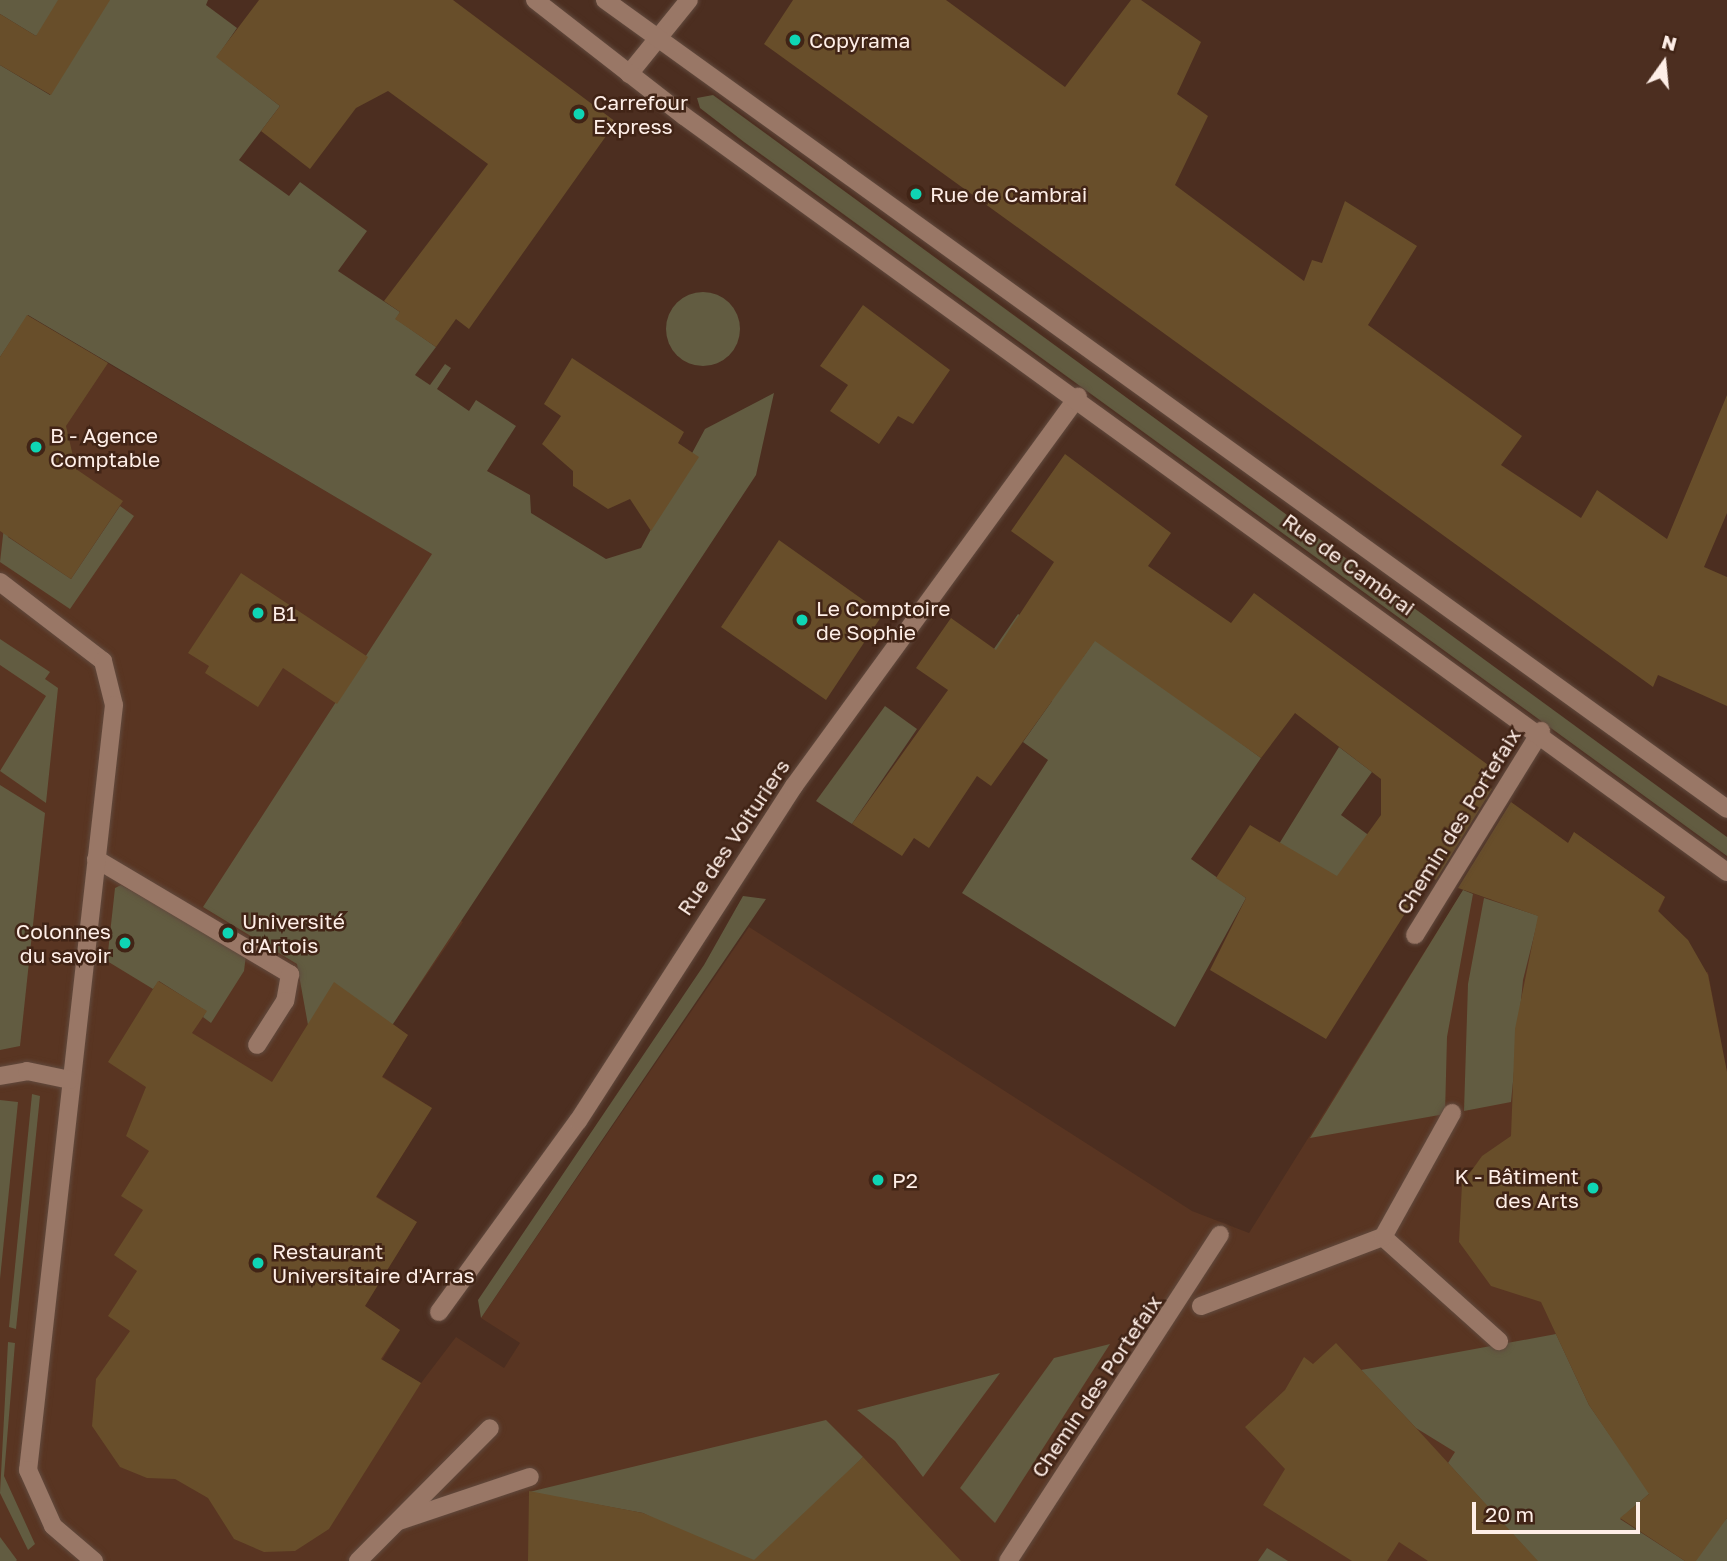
<!DOCTYPE html>
<meta charset="utf-8">
<style>
body{margin:0}
#map{position:relative;width:1727px;height:1561px;overflow:hidden;background:#4c2e20;font-family:"Golos Text",sans-serif}
div>[style]{position:absolute}
.built>*{inset:0;background:#593522}
.green>*{inset:0;background:#625c41}
.round{border-radius:50%}
.building>*{inset:0;background:#684e2a}
.roads{filter:drop-shadow(0 0 2px #614a3e) drop-shadow(0 0 2px #614a3e)}
.service>*{height:18px;margin:-9px;padding:0 9px;transform-origin:9px;border-radius:9px;background:#976}
.pedestrian>*{height:18px;margin:-9px;padding:0 9px;transform-origin:9px;border-radius:9px;background:#976}
.minor>*{height:18px;margin:-9px;padding:0 9px;transform-origin:9px;border-radius:9px;background:#976}
.secondary>*{height:18px;margin:-9px;padding:0 9px;transform-origin:9px;border-radius:9px;background:#976}
.dots>*{width:19px;height:19px;translate:-50% -50%;box-sizing:border-box;border:4px solid #412416;border-radius:50%}
span{translate:-50% -50%;white-space:nowrap;text-align:center;line-height:1.15;-webkit-text-stroke:5px #412416;paint-order:stroke}
.poi-label{font-size:21px;color:#feeee7}
.left{translate:0 -50%;text-align:left}
.right{translate:-100% -50%;text-align:right}
.street-label{font-size:21px;color:#feeee7}
.north{position:absolute;left:1629px;top:28px;width:70px;height:70px;-webkit-text-stroke:5px #412416;paint-order:stroke;rotate:15deg;font-size:19px;font-weight:700;line-height:28px;text-align:center;color:#feeee7}
.north::after{content:'';display:block;margin:auto;width:24px;height:32px;background:#feeee7;clip-path:polygon(50% 0,100% 100%,50% 72%,0 100%)}
.scale{position:absolute;left:1472px;top:1502px;width:168px;height:32px;box-sizing:border-box;border:4px solid #feeee7;border-top:0;padding-left:9px;font-size:21px;line-height:24px;white-space:nowrap;color:#feeee7;-webkit-text-stroke:5px #412416;paint-order:stroke}
</style>
<div id="map">
<div class="built">
<div style="clip-path:polygon(0 300px,433px 554px,282px 792px,463px 922px,393px 1024px,408px 1035px,382px 1076px,432px 1108px,376px 1196px,417px 1222px,365px 1306px,400px 1330px,382px 1360px,421px 1383px,456px 1337px,504px 1368px,520px 1343px,481px 1318px,749px 927px,1192px 1211px,1249px 1233px,1463px 890px,1492px 900px,1527px 813px,1568px 843px,1574px 832px,1665px 897px,1657px 916px,1688px 940px,1698px 973px,1708px 972px,1727px 1072px,1727px 1518px,1688px 1561px,0 1561px)"></div>
</div>
<div class="green">
<div style="clip-path:polygon(0 0,80px 0,36px 36px,0 14px)"></div>
<div style="clip-path:polygon(108px 0,208px 0,206px 5px,237px 28px,217px 57px,280px 106px,239px 160px,289px 196px,300px 182px,367px 231px,338px 271px,400px 312px,396px 319px,436px 347px,415px 375px,430px 385px,445px 364px,451px 368px,437px 389px,469px 411px,476px 400px,516px 426px,487px 471px,530px 495px,531px 513px,606px 559px,641px 548px,705px 429px,774px 393px,756px 475px,393px 1024px,308px 1025px,297px 964px,203px 907px,432px 554px,28px 315px,0 357px,0 65px,50px 95px)"></div>
<div style="clip-path:polygon(713px 95px,1727px 837px,1727px 856px,744px 142px,700px 108px,697px 98px)"></div>
<div class="round" style="left:666px;top:292px;width:74px;height:74px"></div>
<div style="clip-path:polygon(120px 506px,134px 516px,70px 609px,0 562px,5px 518px,8px 537px,71px 579px)"></div>
<div style="clip-path:polygon(1018px 614px,1083px 657px,1097px 637px,1261px 758px,1191px 859px,1246px 898px,1175px 1027px,962px 893px,1048px 760px,1023px 742px,1052px 701px,1030px 686px,960px 698px)"></div>
<div style="clip-path:polygon(0 639px,50px 672px,45px 679px,58px 688px,46px 803px,0 771px,46px 696px,0 665px)"></div>
<div style="clip-path:polygon(885px 706px,917px 729px,852px 824px,816px 801px)"></div>
<div style="clip-path:polygon(1339px 747px,1372px 772px,1341px 815px,1378px 842px,1350px 890px,1279px 844px)"></div>
<div style="clip-path:polygon(0 785px,45px 813px,20px 1046px,0 1050px)"></div>
<div style="clip-path:polygon(121px 885px,246px 955px,244px 971px,211px 1023px,203px 1017px,206px 1011px,159px 981px,153px 989px,107px 961px,115px 888px)"></div>
<div style="clip-path:polygon(1463px 890px,1473px 894px,1447px 1037px,1445px 1114px,1310px 1138px)"></div>
<div style="clip-path:polygon(743px 896px,766px 899px,481px 1318px,478px 1300px,704px 965px)"></div>
<div style="clip-path:polygon(1484px 898px,1539px 916px,1523px 980px,1511px 1102px,1464px 1111px,1468px 984px)"></div>
<div style="clip-path:polygon(32px 1094px,40px 1096px,16px 1329px,9px 1327px)"></div>
<div style="clip-path:polygon(0 1100px,18px 1102px,0 1279px)"></div>
<div style="clip-path:polygon(1556px 1334px,1589px 1405px,1650px 1493px,1620px 1519px,1685px 1561px,1522px 1561px,1528px 1551px,1448px 1463px,1455px 1452px,1416px 1428px,1361px 1370px)"></div>
<div style="clip-path:polygon(8px 1342px,15px 1343px,4px 1476px,35px 1544px,28px 1550px,0 1493px)"></div>
<div style="clip-path:polygon(1110px 1344px,995px 1523px,960px 1488px,1054px 1358px)"></div>
<div style="clip-path:polygon(1000px 1373px,923px 1477px,895px 1441px,857px 1410px)"></div>
<div style="clip-path:polygon(826px 1420px,863px 1457px,765px 1561px,737px 1561px,643px 1513px,529px 1492px)"></div>
<div style="clip-path:polygon(1727px 1518px,1727px 1561px,1688px 1561px)"></div>
<div style="clip-path:polygon(0 1537px,17px 1560px,16px 1561px,0 1561px)"></div>
<div style="clip-path:polygon(1267px 1548px,1288px 1561px,1258px 1561px)"></div>
</div>
<div class="building">
<div style="clip-path:polygon(58px 0,110px 0,51px 95px,0 65px,0 14px,36px 36px)"></div>
<div style="clip-path:polygon(259px 0,453px 0,616px 122px,469px 329px,456px 319px,436px 347px,395px 319px,400px 312px,384px 301px,488px 164px,388px 91px,356px 108px,310px 169px,261px 131px,280px 106px,216px 57px)"></div>
<div style="clip-path:polygon(793px 0,946px 0,1065px 87px,1131px 0,1141px 0,1201px 42px,1177px 94px,1208px 116px,1175px 185px,1304px 281px,1312px 260px,1322px 263px,1345px 201px,1417px 246px,1368px 325px,1522px 436px,1501px 465px,1581px 518px,1597px 490px,1667px 539px,1727px 395px,1727px 513px,1704px 567px,1727px 577px,1727px 706px,1658px 675px,1653px 687px,764px 44px)"></div>
<div style="clip-path:polygon(863px 305px,950px 370px,913px 424px,898px 416px,879px 444px,830px 411px,848px 385px,820px 366px)"></div>
<div style="clip-path:polygon(27px 315px,108px 363px,66px 426px,76px 469px,123px 501px,71px 579px,0 531px,0 357px)"></div>
<div style="clip-path:polygon(572px 358px,684px 432px,678px 443px,699px 457px,651px 531px,630px 499px,608px 509px,573px 486px,573px 471px,542px 444px,561px 416px,544px 404px)"></div>
<div style="clip-path:polygon(1065px 454px,1171px 533px,1148px 566px,1231px 623px,1254px 593px,1495px 770px,1485px 784px,1492px 789px,1436px 880px,1428px 877px,1326px 1039px,1210px 970px,1246px 898px,1216px 878px,1250px 825px,1337px 876px,1381px 815px,1381px 779px,1295px 713px,1261px 758px,1095px 641px,991px 786px,977px 776px,929px 848px,914px 838px,902px 856px,852px 824px,948px 690px,916px 668px,951px 618px,996px 650px,1054px 562px,1011px 531px)"></div>
<div style="clip-path:polygon(779px 540px,883px 614px,826px 700px,721px 627px)"></div>
<div style="clip-path:polygon(241px 573px,368px 657px,337px 704px,283px 668px,258px 707px,205px 673px,209px 666px,188px 653px)"></div>
<div style="clip-path:polygon(1511px 802px,1568px 843px,1574px 832px,1665px 897px,1658px 911px,1688px 940px,1708px 975px,1727px 1072px,1727px 1518px,1696px 1561px,1685px 1561px,1620px 1518px,1649px 1494px,1589px 1405px,1541px 1302px,1491px 1286px,1459px 1242px,1462px 1184px,1482px 1156px,1511px 1136px,1515px 1029px,1538px 916px,1458px 888px)"></div>
<div style="clip-path:polygon(158px 981px,207px 1011px,192px 1033px,272px 1082px,334px 982px,408px 1035px,382px 1077px,432px 1108px,376px 1197px,417px 1222px,365px 1306px,400px 1330px,381px 1359px,421px 1383px,329px 1529px,295px 1551px,264px 1552px,234px 1539px,208px 1498px,175px 1479px,147px 1478px,120px 1467px,92px 1426px,96px 1379px,130px 1331px,108px 1316px,137px 1271px,114px 1255px,143px 1210px,121px 1196px,149px 1151px,126px 1136px,146px 1087px,108px 1062px)"></div>
<div style="clip-path:polygon(1336px 1343px,1417px 1429px,1538px 1561px,1428px 1561px,1399px 1542px,1387px 1561px,1352px 1561px,1263px 1505px,1285px 1469px,1245px 1427px,1285px 1390px,1304px 1357px,1313px 1364px)"></div>
<div style="clip-path:polygon(863px 1457px,961px 1561px,528px 1561px,529px 1491px,643px 1513px,754px 1560px)"></div>
</div>
<div class="roads">
<div class="service">
<div style="left:96px;top:859px;width:226px;rotate:30.7deg"></div>
<div style="left:290px;top:974px;width:27px;rotate:100deg"></div>
<div style="left:285px;top:1001px;width:52px;rotate:122.5deg"></div>
<div style="left:1415px;top:935px;width:240px;rotate:-58.3deg"></div>
<div style="left:439px;top:1312px;width:236px;rotate:-54deg"></div>
<div style="left:578px;top:1121px;width:399px;rotate:-57.2deg"></div>
<div style="left:794px;top:786px;width:482px;rotate:-53.9deg"></div>
<div style="left:1008px;top:1561px;width:389px;rotate:-57deg"></div>
</div>
<div class="pedestrian">
<div style="left:0;top:582px;width:130px;rotate:37.5deg"></div>
<div style="left:103px;top:661px;width:45px;rotate:76deg"></div>
<div style="left:114px;top:705px;width:770px;rotate:96.41deg"></div>
<div style="left:28px;top:1470px;width:61px;rotate:65.9deg"></div>
<div style="left:53px;top:1526px;width:54px;rotate:40.5deg"></div>
<div style="left:0;top:1076px;width:27px;rotate:-10deg"></div>
<div style="left:27px;top:1071px;width:44px;rotate:11.8deg"></div>
<div style="left:1383px;top:1237px;width:156px;rotate:41.9deg"></div>
<div style="left:1201px;top:1306px;width:195px;rotate:-20.8deg"></div>
<div style="left:1383px;top:1237px;width:142px;rotate:-60.9deg"></div>
<div style="left:399px;top:1521px;width:138px;rotate:-18.6deg"></div>
<div style="left:358px;top:1561px;width:187px;rotate:-45.2deg"></div>
</div>
<div class="minor">
<div style="left:629px;top:74px;width:95px;rotate:-51deg"></div>
</div>
<div class="secondary">
<div style="left:535px;top:0;width:189px;rotate:37.9deg"></div>
<div style="left:684px;top:116px;width:1288px;rotate:35.94deg"></div>
<div style="left:605px;top:0;width:1383px;rotate:35.79deg"></div>
</div>
</div>
<div class="dots">
<div style="left:795px;top:40px;background:#0fd5b4"></div>
<div style="left:579px;top:114px;background:#0fd5b4"></div>
<div style="left:916px;top:194px;background:#0fd5b4"></div>
<div style="left:36px;top:447px;background:#0fd5b4"></div>
<div style="left:258px;top:613px;background:#0fd5b4"></div>
<div style="left:802px;top:620px;background:#0fd5b4"></div>
<div style="left:228px;top:933px;background:#0fd5b4"></div>
<div style="left:125px;top:943px;background:#0fd5b4"></div>
<div style="left:878px;top:1180px;background:#0fd5b4"></div>
<div style="left:1593px;top:1188px;background:#0fd5b4"></div>
<div style="left:258px;top:1263px;background:#0fd5b4"></div>
</div>
<div class="poi-label">
<span class="left" style="left:809px;top:40px">Copyrama</span>
<span class="left" style="left:593px;top:114px">Carrefour<br>Express</span>
<span class="left" style="left:930px;top:194px">Rue de Cambrai</span>
<span class="left" style="left:50px;top:447px">B - Agence<br>Comptable</span>
<span class="left" style="left:816px;top:620px">Le Comptoire<br>de Sophie</span>
<span class="left" style="left:272px;top:613px">B1</span>
<span class="left" style="left:242px;top:933px">Université<br>d'Artois</span>
<span class="right" style="left:111px;top:943px">Colonnes<br>du savoir</span>
<span class="right" style="left:1579px;top:1188px">K - Bâtiment<br>des Arts</span>
<span class="left" style="left:892px;top:1180px">P2</span>
<span class="left" style="left:272px;top:1263px">Restaurant<br>Universitaire d'Arras</span>
</div>
<div class="street-label">
<span style="left:1349px;top:564px;rotate:36deg">Rue de Cambrai</span>
<span style="left:1458px;top:821px;rotate:-58deg">Chemin des Portefaix</span>
<span style="left:733px;top:837px;rotate:-56deg">Rue des Voituriers</span>
<span style="left:1096px;top:1386px;rotate:-56deg">Chemin des Portefaix</span>
</div>
<div class="north">N</div>
<div class="scale">20 m</div>
</div>
